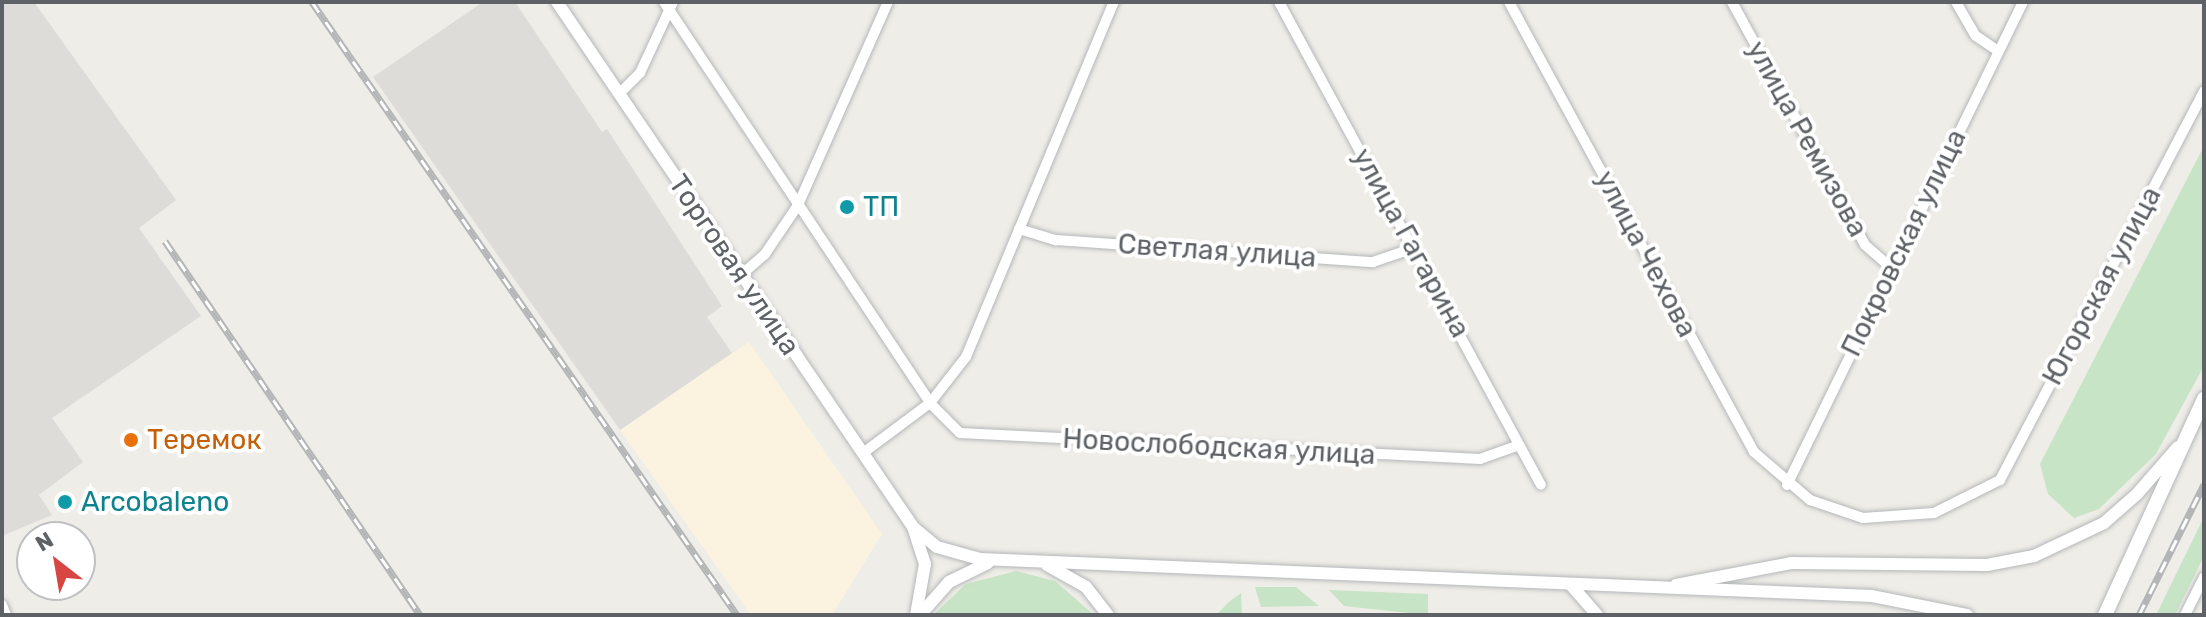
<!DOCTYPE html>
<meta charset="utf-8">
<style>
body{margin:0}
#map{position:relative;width:2206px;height:617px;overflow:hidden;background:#efede7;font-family:Rubik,sans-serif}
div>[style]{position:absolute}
.commercial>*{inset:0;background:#fbf3e0}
.industrial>*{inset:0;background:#dedcd9}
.green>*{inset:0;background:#c8e4c6}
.roads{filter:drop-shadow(0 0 2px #b4b7ba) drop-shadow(0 0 2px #b4b7ba)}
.minor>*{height:10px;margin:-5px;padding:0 5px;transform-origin:5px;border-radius:5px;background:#fff}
.tertiary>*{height:12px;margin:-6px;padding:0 6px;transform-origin:6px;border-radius:6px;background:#fff}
.secondary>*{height:14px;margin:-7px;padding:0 7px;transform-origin:7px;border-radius:7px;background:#fff}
.rail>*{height:7px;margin-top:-3.5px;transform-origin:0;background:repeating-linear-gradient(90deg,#fff 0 12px,#b4b5b6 0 24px);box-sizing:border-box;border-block:2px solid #b4b5b6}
.dots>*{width:22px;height:22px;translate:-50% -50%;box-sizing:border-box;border:4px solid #fff;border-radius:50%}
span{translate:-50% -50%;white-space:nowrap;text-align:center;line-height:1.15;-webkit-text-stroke:8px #fff;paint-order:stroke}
.street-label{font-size:28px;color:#5e6266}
.culture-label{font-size:28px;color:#0d838f}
.left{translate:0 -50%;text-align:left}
.food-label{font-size:28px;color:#c56008}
.frame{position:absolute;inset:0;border:4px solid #5e6266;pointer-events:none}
.north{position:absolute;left:16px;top:521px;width:80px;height:80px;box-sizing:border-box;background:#fff;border:2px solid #bfc0c2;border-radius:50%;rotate:329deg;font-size:22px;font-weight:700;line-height:32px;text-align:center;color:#5e6266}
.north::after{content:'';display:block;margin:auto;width:28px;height:36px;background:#d84644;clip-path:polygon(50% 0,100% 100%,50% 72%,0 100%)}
</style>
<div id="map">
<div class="commercial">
<div style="clip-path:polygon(749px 342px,882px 534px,832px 615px,751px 615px,620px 430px)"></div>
</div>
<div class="industrial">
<div style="clip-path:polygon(2px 2px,34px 2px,176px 200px,139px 228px,201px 316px,52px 418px,83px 462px,39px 495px,52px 515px,2px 536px)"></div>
<div style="clip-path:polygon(483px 2px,515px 2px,602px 132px,607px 129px,722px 306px,707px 317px,732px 353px,620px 430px,373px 77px)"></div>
</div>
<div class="green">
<div style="clip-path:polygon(2204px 146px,2204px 366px,2156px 454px,2099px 509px,2074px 518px,2048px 494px,2040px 464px)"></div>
<div style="clip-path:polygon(2204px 517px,2204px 556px,2175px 615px,2156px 615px)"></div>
<div style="clip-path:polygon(1016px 571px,1055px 581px,1094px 615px,933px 615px,966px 584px)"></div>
<div style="clip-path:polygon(1255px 587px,1296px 587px,1319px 606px,1261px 607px)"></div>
<div style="clip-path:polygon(1329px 590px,1428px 594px,1428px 615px,1344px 606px)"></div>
<div style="clip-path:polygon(1241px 593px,1242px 615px,1216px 615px,1230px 601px)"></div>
</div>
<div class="roads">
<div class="minor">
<div style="left:664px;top:2px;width:481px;rotate:56.4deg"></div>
<div style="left:930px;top:403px;width:42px;rotate:45deg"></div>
<div style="left:960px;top:433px;width:521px;rotate:2.86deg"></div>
<div style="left:1480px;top:459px;width:41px;rotate:-19.7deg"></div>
<div style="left:1279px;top:2px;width:549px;rotate:61.52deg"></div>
<div style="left:1509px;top:2px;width:512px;rotate:61.43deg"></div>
<div style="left:1754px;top:452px;width:74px;rotate:40.6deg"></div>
<div style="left:1810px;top:500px;width:56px;rotate:18.8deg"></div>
<div style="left:1863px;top:518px;width:71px;rotate:-4deg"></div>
<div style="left:1934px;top:513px;width:74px;rotate:-26.6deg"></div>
<div style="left:2000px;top:480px;width:439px;rotate:-62.3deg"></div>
<div style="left:1732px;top:2px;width:277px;rotate:61.3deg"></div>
<div style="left:1865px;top:245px;width:35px;rotate:41deg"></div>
<div style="left:1956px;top:2px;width:39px;rotate:60deg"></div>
<div style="left:1976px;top:36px;width:27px;rotate:34deg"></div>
<div style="left:619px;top:94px;width:30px;rotate:-45deg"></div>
<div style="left:640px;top:73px;width:78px;rotate:-65.1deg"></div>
<div style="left:1019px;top:229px;width:39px;rotate:17deg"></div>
<div style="left:1056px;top:240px;width:318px;rotate:4deg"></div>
<div style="left:1373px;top:262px;width:43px;rotate:-18.9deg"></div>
<div style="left:741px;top:275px;width:32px;rotate:-41deg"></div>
<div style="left:765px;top:254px;width:59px;rotate:-56deg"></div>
<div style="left:798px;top:205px;width:222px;rotate:-66.1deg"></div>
<div style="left:863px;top:453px;width:84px;rotate:-36.7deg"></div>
<div style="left:930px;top:403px;width:58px;rotate:-52deg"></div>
<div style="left:966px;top:357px;width:385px;rotate:-67.4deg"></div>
<div style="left:1787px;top:485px;width:538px;rotate:-63.96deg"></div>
<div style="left:2px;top:605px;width:11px;rotate:68deg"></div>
<div style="left:2185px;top:615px;width:42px;rotate:-63.4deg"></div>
</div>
<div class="tertiary">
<div style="left:557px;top:2px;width:634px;rotate:55.86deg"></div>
<div style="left:913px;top:527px;width:39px;rotate:72deg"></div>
<div style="left:925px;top:564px;width:52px;rotate:100deg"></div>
<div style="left:913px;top:527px;width:31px;rotate:40deg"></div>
<div style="left:937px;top:547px;width:45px;rotate:15.6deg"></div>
<div style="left:980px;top:559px;width:893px;rotate:2.38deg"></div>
<div style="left:1872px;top:596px;width:97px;rotate:11.3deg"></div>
<div style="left:1047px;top:565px;width:45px;rotate:29.4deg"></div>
<div style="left:1086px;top:587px;width:36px;rotate:52deg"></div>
<div style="left:1571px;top:585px;width:40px;rotate:49deg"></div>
<div style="left:1676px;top:585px;width:117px;rotate:-10.8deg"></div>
<div style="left:1791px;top:563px;width:196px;rotate:0.6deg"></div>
<div style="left:1987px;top:565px;width:48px;rotate:-10.8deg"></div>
<div style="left:2034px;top:556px;width:77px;rotate:-25.2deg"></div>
<div style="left:2104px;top:523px;width:44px;rotate:-41.3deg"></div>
<div style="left:2137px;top:494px;width:62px;rotate:-48.9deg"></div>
<div style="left:920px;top:615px;width:44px;rotate:-48.7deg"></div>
<div style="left:949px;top:582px;width:43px;rotate:-26deg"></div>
</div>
<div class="secondary">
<div style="left:2105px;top:615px;width:238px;rotate:-65.4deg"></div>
</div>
</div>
<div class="rail">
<div style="left:312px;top:2px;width:746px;rotate:55.27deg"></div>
<div style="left:165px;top:241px;width:453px;rotate:55.7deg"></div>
<div style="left:2139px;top:615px;width:146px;rotate:-63.6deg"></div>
</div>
<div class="dots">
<div style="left:847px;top:207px;background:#0f9aa8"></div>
<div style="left:131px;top:440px;background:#e8710a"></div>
<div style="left:65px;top:502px;background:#0f9aa8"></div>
</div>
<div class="street-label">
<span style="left:1807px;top:139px;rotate:61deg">улица Ремизова</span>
<span style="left:1411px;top:243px;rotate:61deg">улица Гагарина</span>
<span style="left:1904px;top:243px;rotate:-64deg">Покровская улица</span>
<span style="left:1217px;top:251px;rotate:4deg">Светлая улица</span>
<span style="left:1646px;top:254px;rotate:62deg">улица Чехова</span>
<span style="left:734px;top:265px;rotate:56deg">Торговая улица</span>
<span style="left:2102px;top:286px;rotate:-62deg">Югорская улица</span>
<span style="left:1219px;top:447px;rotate:3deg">Новослободская улица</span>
</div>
<div class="culture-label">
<span class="left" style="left:863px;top:207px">ТП</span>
<span class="left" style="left:81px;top:502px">Arcobaleno</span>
</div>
<div class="food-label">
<span class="left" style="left:147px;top:440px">Теремок</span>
</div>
<div class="frame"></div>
<div class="north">N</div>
</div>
